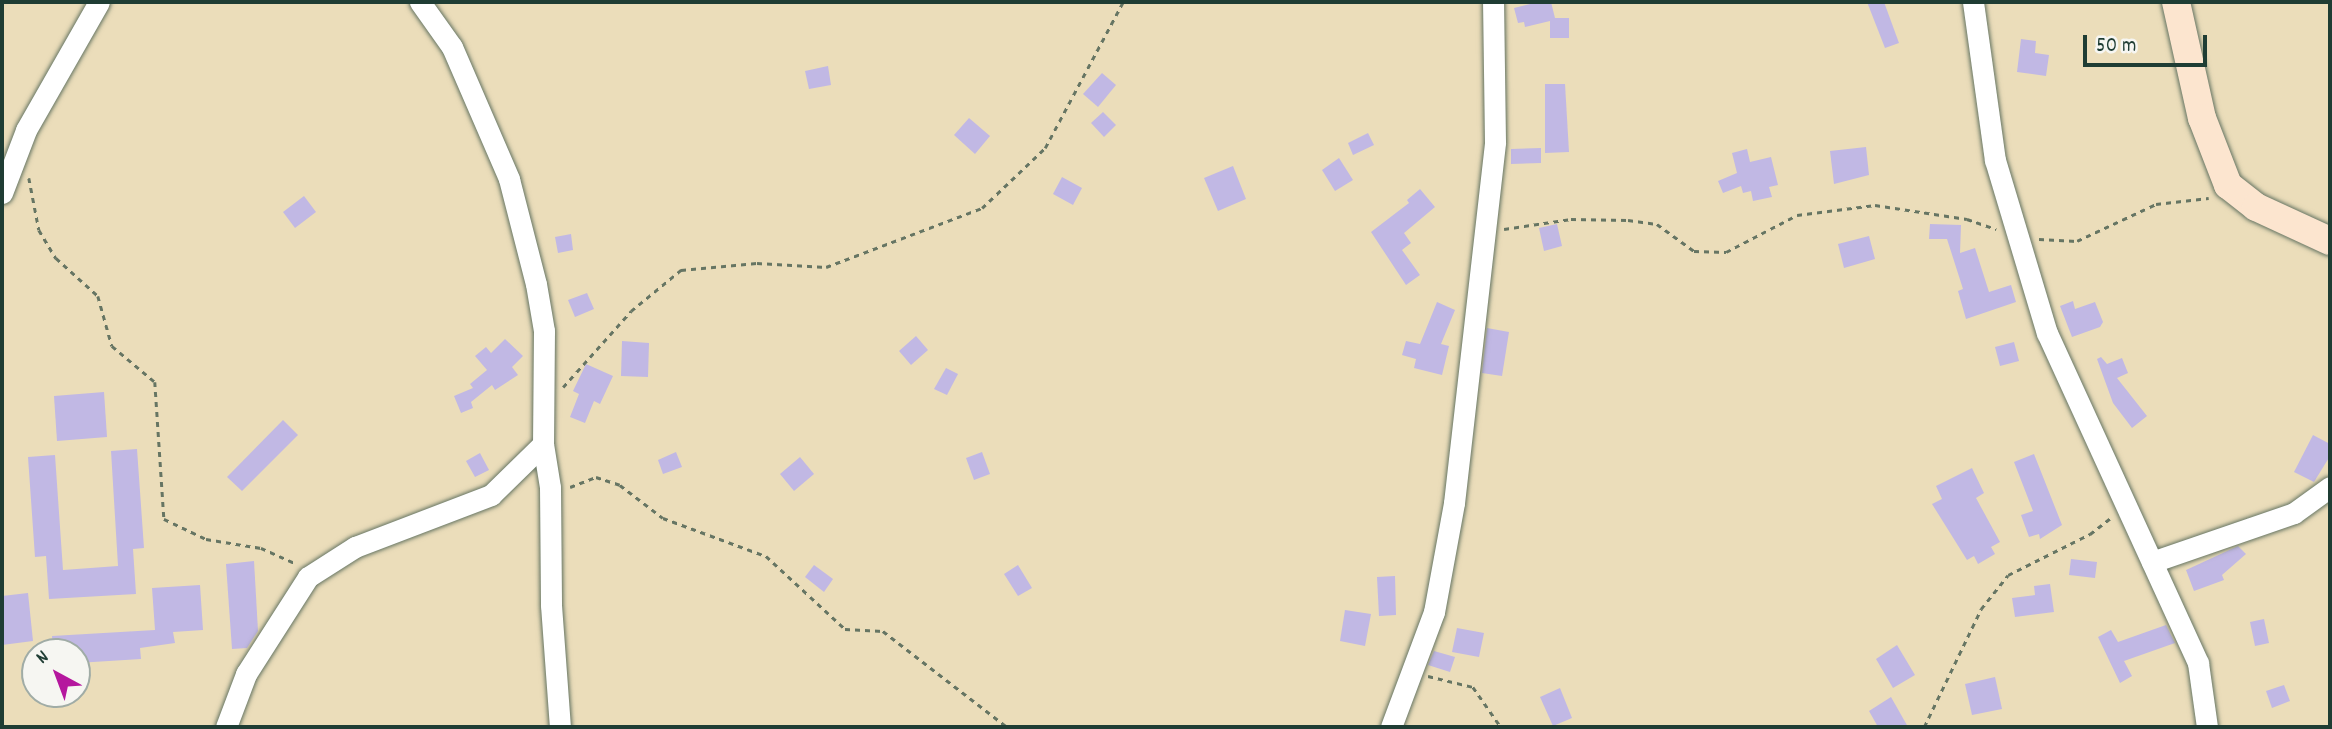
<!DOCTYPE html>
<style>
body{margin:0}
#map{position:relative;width:2332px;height:729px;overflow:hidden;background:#ebddba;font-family:Dekko,sans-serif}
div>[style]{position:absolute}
.building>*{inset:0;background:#c1b8e4}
.path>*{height:2.5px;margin-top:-1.25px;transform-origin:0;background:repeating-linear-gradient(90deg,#667563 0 5px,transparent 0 10px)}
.roads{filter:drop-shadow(0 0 2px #667563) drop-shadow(0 0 2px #667563)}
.minor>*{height:21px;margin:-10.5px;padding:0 10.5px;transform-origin:10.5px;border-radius:10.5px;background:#fff}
.secondary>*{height:28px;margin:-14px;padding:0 14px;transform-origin:14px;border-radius:14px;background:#fce5cf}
span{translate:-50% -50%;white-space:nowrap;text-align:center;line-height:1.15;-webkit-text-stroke:6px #f6f6f2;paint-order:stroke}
.frame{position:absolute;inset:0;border:4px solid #1f3d34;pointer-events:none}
.north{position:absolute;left:21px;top:638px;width:70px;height:70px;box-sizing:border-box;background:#f6f6f2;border:2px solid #a0aca6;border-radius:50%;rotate:319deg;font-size:19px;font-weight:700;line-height:28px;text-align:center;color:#1f3d34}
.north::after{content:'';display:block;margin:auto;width:24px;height:32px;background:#b5179e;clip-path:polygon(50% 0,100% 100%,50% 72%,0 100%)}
.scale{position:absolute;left:2083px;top:35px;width:124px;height:32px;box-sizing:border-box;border:4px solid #1f3d34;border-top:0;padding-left:9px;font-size:21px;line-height:24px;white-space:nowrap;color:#1f3d34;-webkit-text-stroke:5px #f6f6f2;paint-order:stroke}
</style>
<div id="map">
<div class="building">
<div style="clip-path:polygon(1538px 2px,1551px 2px,1555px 18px,1569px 18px,1569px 38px,1550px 38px,1550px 21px,1525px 27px,1524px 22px,1518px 23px,1514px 8px)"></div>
<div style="clip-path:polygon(1867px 2px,1884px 2px,1899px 43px,1885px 48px)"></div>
<div style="clip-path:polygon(2021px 39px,2036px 41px,2035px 53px,2049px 55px,2046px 76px,2017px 72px)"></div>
<div style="clip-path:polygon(828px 66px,831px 85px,809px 89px,805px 71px)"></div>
<div style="clip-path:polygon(1102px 73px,1116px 85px,1098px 107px,1083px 94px)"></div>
<div style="clip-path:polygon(1545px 84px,1565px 84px,1569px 152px,1545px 153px)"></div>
<div style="clip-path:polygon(1103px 112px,1116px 125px,1104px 137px,1091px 123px)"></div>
<div style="clip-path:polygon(969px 118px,990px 136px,975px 154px,954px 135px)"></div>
<div style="clip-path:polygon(1368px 133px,1374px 145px,1353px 155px,1348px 143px)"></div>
<div style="clip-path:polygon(1866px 147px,1869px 175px,1834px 184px,1830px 151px)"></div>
<div style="clip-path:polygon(1541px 148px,1541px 163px,1511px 164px,1511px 149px)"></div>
<div style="clip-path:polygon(1747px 149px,1750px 162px,1771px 157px,1778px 185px,1769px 187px,1772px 197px,1753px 201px,1751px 191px,1743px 193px,1741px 186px,1723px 193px,1718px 181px,1737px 173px,1732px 153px)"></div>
<div style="clip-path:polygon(1339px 158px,1353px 180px,1335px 191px,1322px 170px)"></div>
<div style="clip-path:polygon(1233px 166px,1246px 199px,1218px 211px,1204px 178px)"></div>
<div style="clip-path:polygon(1062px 177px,1082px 188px,1073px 205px,1053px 194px)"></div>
<div style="clip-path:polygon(1420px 189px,1435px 207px,1404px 233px,1411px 243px,1402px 250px,1420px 275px,1406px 285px,1371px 232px,1409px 203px,1407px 200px)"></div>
<div style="clip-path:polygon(304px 196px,316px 212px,295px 228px,283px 212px)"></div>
<div style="clip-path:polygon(1557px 224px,1562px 246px,1544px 251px,1539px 228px)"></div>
<div style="clip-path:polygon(1930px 224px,1961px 225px,1960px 253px,1975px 248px,1989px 292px,2011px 285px,2016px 302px,1966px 319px,1958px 291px,1963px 289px,1947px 239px,1929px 239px)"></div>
<div style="clip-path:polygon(571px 234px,573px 250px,558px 253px,555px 237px)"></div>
<div style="clip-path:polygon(1869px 236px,1875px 259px,1844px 268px,1838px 244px)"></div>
<div style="clip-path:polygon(587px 293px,594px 309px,575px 317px,568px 300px)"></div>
<div style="clip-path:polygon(2073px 301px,2075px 309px,2095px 302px,2103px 322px,2100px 327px,2072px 337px,2060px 306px)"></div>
<div style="clip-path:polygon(1437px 302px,1455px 310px,1441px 344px,1449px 346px,1442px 375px,1414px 368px,1416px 359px,1402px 355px,1406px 341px,1420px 344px)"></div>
<div style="clip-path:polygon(1487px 328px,1509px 332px,1502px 376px,1482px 373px)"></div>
<div style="clip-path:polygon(916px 336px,928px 350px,911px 365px,899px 351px)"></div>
<div style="clip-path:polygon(505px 339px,523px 356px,512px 367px,518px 375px,495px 390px,492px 385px,471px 402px,473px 408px,461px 413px,454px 396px,473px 388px,470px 384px,487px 370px,475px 356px,486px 347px,491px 353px)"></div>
<div style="clip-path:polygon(622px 341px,649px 343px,648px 377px,621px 376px)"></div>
<div style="clip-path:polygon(2014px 342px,2019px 361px,2000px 366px,1995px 347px)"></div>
<div style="clip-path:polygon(2101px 357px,2107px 364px,2122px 358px,2128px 373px,2117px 378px,2147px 416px,2132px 428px,2113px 403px,2097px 359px)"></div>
<div style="clip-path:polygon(586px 364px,613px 376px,600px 404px,594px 401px,585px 423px,570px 417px,579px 394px,573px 391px)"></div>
<div style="clip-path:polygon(946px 368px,958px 374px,947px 395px,934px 389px)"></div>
<div style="clip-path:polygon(104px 392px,107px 437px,57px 441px,54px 396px)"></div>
<div style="clip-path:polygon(283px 420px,298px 435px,242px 491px,227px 477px)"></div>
<div style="clip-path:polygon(2313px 435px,2330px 444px,2330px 456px,2314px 482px,2294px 472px)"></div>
<div style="clip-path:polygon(137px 449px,144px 548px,133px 549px,136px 594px,49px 599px,46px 556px,35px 557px,28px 457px,55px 455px,63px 570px,118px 566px,111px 451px)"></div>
<div style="clip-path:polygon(676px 452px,682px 467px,663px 474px,658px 460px)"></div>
<div style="clip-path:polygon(982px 452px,990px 474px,974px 480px,966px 458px)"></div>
<div style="clip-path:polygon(480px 453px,489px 470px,475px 477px,466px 461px)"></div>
<div style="clip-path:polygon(2034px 454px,2062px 525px,2040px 539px,2039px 534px,2029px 537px,2021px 515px,2033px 511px,2014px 462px)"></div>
<div style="clip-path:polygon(800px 457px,814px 474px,794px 491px,780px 474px)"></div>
<div style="clip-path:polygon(1972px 468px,1984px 493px,1976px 498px,2000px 542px,1991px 547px,1995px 554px,1978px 564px,1974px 556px,1967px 560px,1932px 504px,1942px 499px,1936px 486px)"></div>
<div style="clip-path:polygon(2238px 546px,2246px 554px,2222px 575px,2224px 580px,2194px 591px,2186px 570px)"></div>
<div style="clip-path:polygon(2071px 559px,2097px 562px,2095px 578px,2069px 575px)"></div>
<div style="clip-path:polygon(254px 561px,258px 631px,247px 648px,232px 649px,226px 564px)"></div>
<div style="clip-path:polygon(814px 565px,833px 579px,824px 592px,805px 577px)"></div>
<div style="clip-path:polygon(1018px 565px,1032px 588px,1018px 596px,1004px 574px)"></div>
<div style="clip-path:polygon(1395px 576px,1396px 615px,1379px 616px,1377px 577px)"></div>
<div style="clip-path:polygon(2050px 584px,2054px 612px,2015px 617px,2012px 598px,2035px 595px,2034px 586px)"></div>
<div style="clip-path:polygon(200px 585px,203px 630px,173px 632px,175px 643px,140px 648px,141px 659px,77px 663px,77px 652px,53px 652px,52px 636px,155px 630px,152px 588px)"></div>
<div style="clip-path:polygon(28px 593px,33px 641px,2px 645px,2px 596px)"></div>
<div style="clip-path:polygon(1345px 610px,1371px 614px,1365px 646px,1340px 641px)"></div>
<div style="clip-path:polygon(2264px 619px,2269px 643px,2255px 646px,2250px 622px)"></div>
<div style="clip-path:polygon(2166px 625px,2175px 643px,2124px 661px,2132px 676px,2120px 683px,2098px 637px,2111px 630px,2118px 642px)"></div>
<div style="clip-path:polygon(1457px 628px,1484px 633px,1479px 657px,1452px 652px)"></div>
<div style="clip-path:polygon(1897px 645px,1915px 675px,1893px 688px,1876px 659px)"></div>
<div style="clip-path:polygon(1434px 651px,1455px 657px,1450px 672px,1428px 665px)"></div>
<div style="clip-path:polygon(1995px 677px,2002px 709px,1972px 715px,1965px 684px)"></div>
<div style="clip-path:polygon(2284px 685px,2290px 701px,2272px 708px,2266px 691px)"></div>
<div style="clip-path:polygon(1560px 688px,1572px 718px,1553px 726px,1540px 697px)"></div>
<div style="clip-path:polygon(1891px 697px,1908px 727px,1878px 727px,1869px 711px)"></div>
</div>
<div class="path">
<div style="left:29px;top:178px;width:53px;rotate:79.1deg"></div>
<div style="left:39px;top:230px;width:33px;rotate:59deg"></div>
<div style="left:56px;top:258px;width:57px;rotate:42.1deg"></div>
<div style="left:98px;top:296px;width:52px;rotate:74.4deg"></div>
<div style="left:112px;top:346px;width:56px;rotate:39.9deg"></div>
<div style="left:155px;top:382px;width:137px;rotate:86.2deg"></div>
<div style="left:164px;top:519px;width:47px;rotate:25.5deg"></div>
<div style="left:206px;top:539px;width:56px;rotate:9.3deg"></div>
<div style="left:261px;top:548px;width:39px;rotate:24deg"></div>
<div style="left:1504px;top:229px;width:68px;rotate:-8.5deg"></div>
<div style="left:1571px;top:219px;width:57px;rotate:1deg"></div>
<div style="left:1628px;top:220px;width:29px;rotate:8deg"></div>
<div style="left:1657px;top:224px;width:46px;rotate:36.1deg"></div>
<div style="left:1694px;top:251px;width:32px;rotate:2deg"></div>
<div style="left:1726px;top:252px;width:80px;rotate:-27.5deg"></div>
<div style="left:1797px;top:215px;width:79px;rotate:-7.3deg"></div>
<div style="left:1875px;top:205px;width:93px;rotate:8.7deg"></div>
<div style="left:1967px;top:219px;width:31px;rotate:19deg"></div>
<div style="left:2039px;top:239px;width:38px;rotate:3deg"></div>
<div style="left:2077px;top:241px;width:87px;rotate:-25.1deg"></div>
<div style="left:2156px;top:204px;width:53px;rotate:-6.5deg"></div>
<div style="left:563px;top:387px;width:102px;rotate:-48.2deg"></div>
<div style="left:631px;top:311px;width:65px;rotate:-39.4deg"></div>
<div style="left:681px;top:270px;width:76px;rotate:-5.3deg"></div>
<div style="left:757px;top:263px;width:69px;rotate:3.3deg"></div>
<div style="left:826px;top:267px;width:167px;rotate:-20.7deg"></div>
<div style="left:982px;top:208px;width:87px;rotate:-43.6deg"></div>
<div style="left:1045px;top:148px;width:166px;rotate:-61.9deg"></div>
<div style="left:570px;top:487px;width:28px;rotate:-21deg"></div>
<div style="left:596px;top:477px;width:25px;rotate:18deg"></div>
<div style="left:620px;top:485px;width:54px;rotate:37.5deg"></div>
<div style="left:663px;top:518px;width:110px;rotate:20.3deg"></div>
<div style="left:766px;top:556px;width:108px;rotate:42.7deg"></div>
<div style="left:845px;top:629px;width:38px;rotate:3deg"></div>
<div style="left:883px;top:631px;width:157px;rotate:37.7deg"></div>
<div style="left:1428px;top:676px;width:46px;rotate:13.7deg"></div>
<div style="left:1473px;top:687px;width:49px;rotate:55deg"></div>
<div style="left:1924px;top:727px;width:131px;rotate:-64.2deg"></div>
<div style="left:1981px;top:609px;width:43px;rotate:-51.5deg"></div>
<div style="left:2008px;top:575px;width:92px;rotate:-26.6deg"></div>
<div style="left:2090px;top:534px;width:28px;rotate:-38deg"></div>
</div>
<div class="roads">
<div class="minor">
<div style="left:420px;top:2px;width:55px;rotate:54.6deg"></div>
<div style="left:452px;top:47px;width:144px;rotate:66.6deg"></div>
<div style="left:509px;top:179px;width:108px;rotate:75.6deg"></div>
<div style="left:536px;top:284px;width:48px;rotate:80.3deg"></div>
<div style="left:544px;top:331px;width:113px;rotate:90.5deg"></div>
<div style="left:543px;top:444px;width:44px;rotate:80.8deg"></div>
<div style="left:550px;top:487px;width:118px;rotate:89.5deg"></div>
<div style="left:551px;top:605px;width:122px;rotate:85.8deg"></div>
<div style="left:1973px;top:2px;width:160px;rotate:82.1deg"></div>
<div style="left:1995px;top:160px;width:181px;rotate:73.3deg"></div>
<div style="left:2047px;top:333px;width:363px;rotate:65.4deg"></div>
<div style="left:2198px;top:663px;width:65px;rotate:82deg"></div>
<div style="left:2px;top:193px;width:67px;rotate:-69.1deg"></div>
<div style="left:26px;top:130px;width:147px;rotate:-60.3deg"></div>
<div style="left:2152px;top:562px;width:150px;rotate:-19deg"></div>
<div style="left:2294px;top:513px;width:44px;rotate:-35.8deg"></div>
<div style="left:226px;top:727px;width:57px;rotate:-69.3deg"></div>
<div style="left:246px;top:674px;width:115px;rotate:-57.4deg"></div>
<div style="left:308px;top:577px;width:56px;rotate:-32.6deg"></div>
<div style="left:355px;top:547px;width:146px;rotate:-20.9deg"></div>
<div style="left:491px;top:495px;width:73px;rotate:-44.4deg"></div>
<div style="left:1391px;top:727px;width:123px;rotate:-69.5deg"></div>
<div style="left:1434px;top:612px;width:111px;rotate:-79.6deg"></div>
<div style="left:1454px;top:503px;width:363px;rotate:-83.5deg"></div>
<div style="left:1495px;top:142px;width:140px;rotate:-90.8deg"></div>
</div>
<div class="secondary">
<div style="left:2176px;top:2px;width:119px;rotate:77.4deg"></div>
<div style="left:2202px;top:118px;width:72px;rotate:68.8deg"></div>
<div style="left:2228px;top:185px;width:36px;rotate:38deg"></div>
<div style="left:2256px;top:207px;width:81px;rotate:24.7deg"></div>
</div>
</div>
<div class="frame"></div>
<div class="north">N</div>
<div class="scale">50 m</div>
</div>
